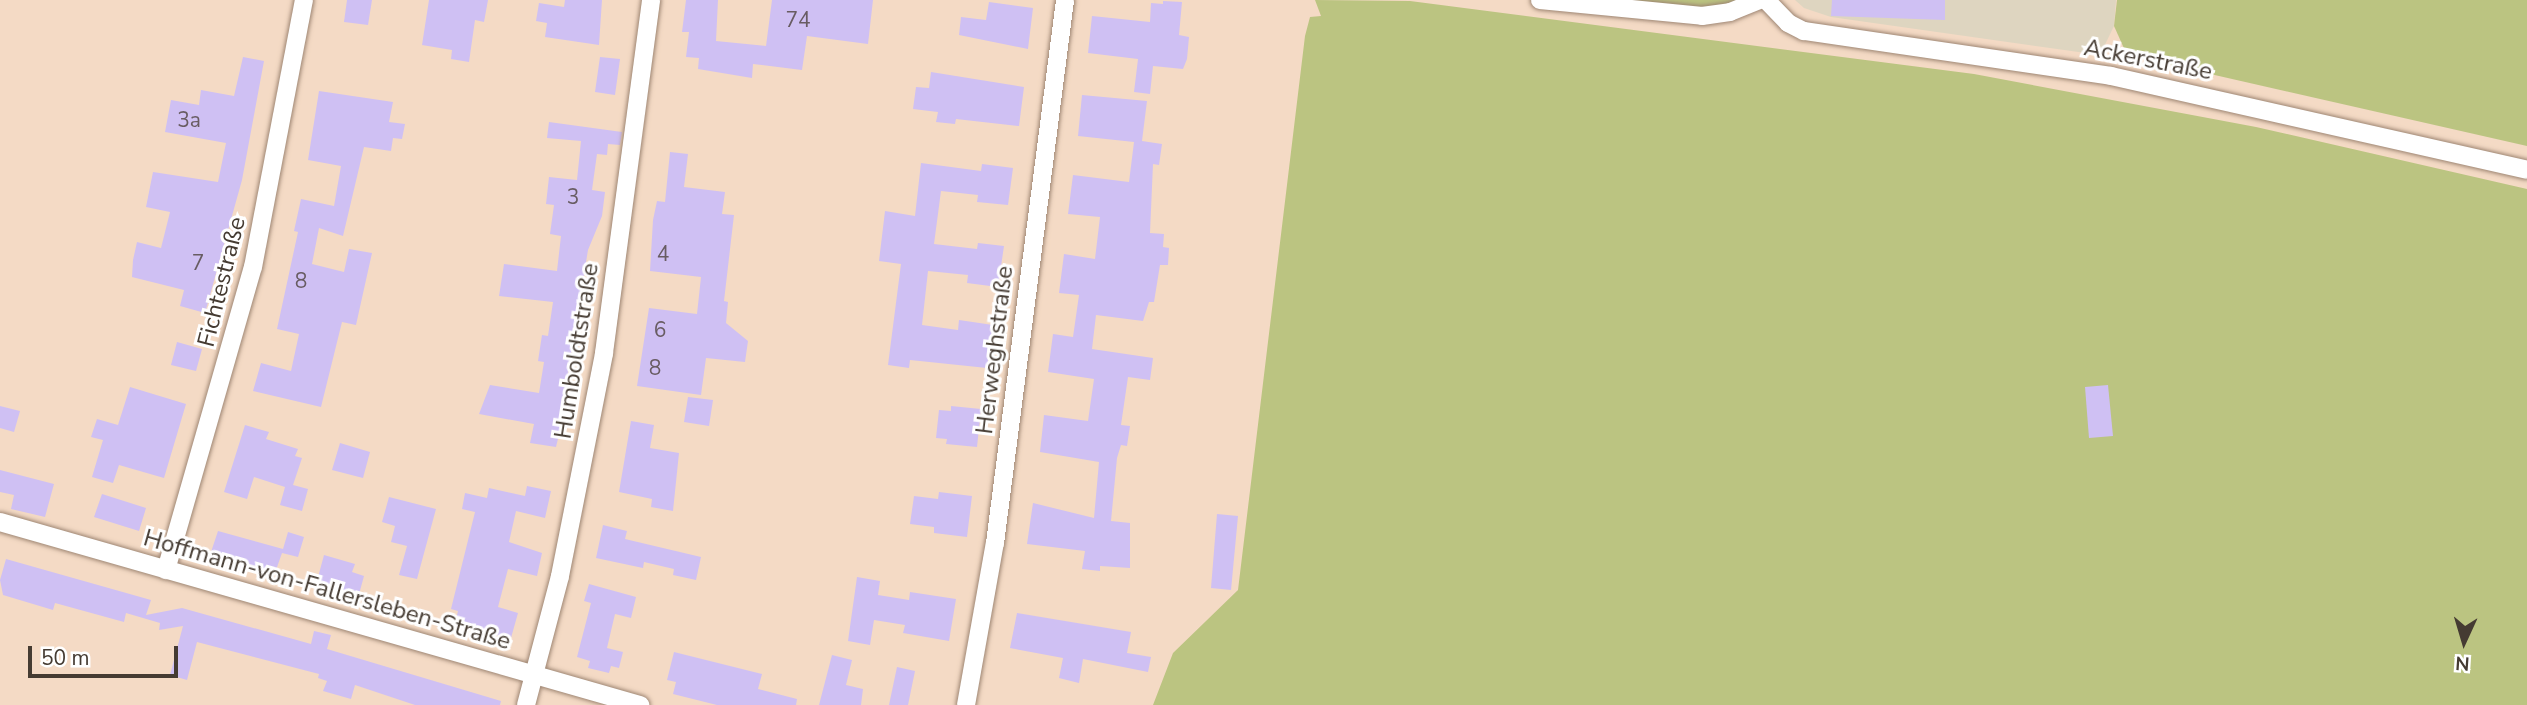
<!DOCTYPE html>
<meta charset="utf-8">
<style>
body{margin:0}
#map{position:relative;width:2527px;height:705px;overflow:hidden;background:#f4dac5;font-family:"Nunito Sans",sans-serif}
div>[style]{position:absolute}
.commercial>*{inset:0;background:#ded5c0}
.green>*{inset:0;background:#bbc481}
.building>*{inset:0;background:#cfc0f3}
.roads{filter:drop-shadow(0 0 2px #9e8673) drop-shadow(0 0 2px #9e8673)}
.minor>*{height:18px;margin:-9px;padding:0 9px;transform-origin:9px;border-radius:9px;background:#fff}
span{translate:-50% -50%;white-space:nowrap;text-align:center;line-height:1.15;-webkit-text-stroke:6px #fff;paint-order:stroke}
.number-label{font-size:21px;color:#685c62}
.number-label span{-webkit-text-stroke-width:0}
.street-label{font-size:24px;color:#453b32}
.north{position:absolute;left:2429px;top:607px;width:70px;height:70px;-webkit-text-stroke:5px #fff;paint-order:stroke;rotate:184deg;font-size:19px;font-weight:700;line-height:28px;text-align:center;color:#453b32}
.north::after{content:'';display:block;margin:auto;width:24px;height:32px;background:#453b32;clip-path:polygon(50% 0,100% 100%,50% 72%,0 100%)}
.scale{position:absolute;left:28px;top:646px;width:150px;height:32px;box-sizing:border-box;border:4px solid #453b32;border-top:0;padding-left:9px;font-size:21px;line-height:24px;white-space:nowrap;color:#453b32;-webkit-text-stroke:5px #fff;paint-order:stroke}
</style>
<div id="map">
<div class="commercial">
<div style="clip-path:polygon(1795px 0,2116px 0,2114px 26px,2100px 55px,1831px 17px,1804px 8px)"></div>
</div>
<div class="green">
<div style="clip-path:polygon(1315px 0,1410px 1px,1974px 74px,2256px 127px,2527px 189px,2527px 705px,1153px 705px,1173px 653px,1238px 590px,1305px 36px,1310px 17px,1321px 16px)"></div>
<div style="clip-path:polygon(1548px 0,1758px 0,1728px 12px)"></div>
<div style="clip-path:polygon(2117px 0,2527px 0,2527px 146px,2127px 55px,2114px 26px)"></div>
</div>
<div class="building">
<div style="clip-path:polygon(347px 0,372px 0,368px 25px,344px 22px)"></div>
<div style="clip-path:polygon(429px 0,488px 0,484px 22px,475px 20px,469px 62px,451px 59px,452px 50px,422px 45px)"></div>
<div style="clip-path:polygon(565px 0,602px 0,599px 45px,545px 37px,547px 23px,536px 21px,539px 3px,564px 7px)"></div>
<div style="clip-path:polygon(686px 0,718px 0,716px 41px,766px 46px,772px 0,873px 0,868px 44px,807px 36px,802px 70px,753px 64px,752px 78px,698px 69px,699px 58px,686px 57px,689px 32px,682px 32px)"></div>
<div style="clip-path:polygon(1832px 0,1945px 0,1945px 20px,1831px 16px)"></div>
<div style="clip-path:polygon(1163px 1px,1182px 2px,1179px 35px,1189px 37px,1187px 59px,1183px 69px,1153px 66px,1150px 94px,1134px 92px,1138px 59px,1088px 53px,1092px 16px,1150px 22px,1151px 3px,1163px 4px)"></div>
<div style="clip-path:polygon(989px 2px,1033px 8px,1028px 49px,959px 35px,961px 17px,986px 20px)"></div>
<div style="clip-path:polygon(243px 57px,264px 61px,242px 180px,205px 313px,180px 306px,184px 290px,132px 277px,133px 260px,137px 242px,161px 248px,170px 212px,146px 207px,153px 172px,218px 182px,226px 143px,165px 132px,171px 100px,199px 105px,201px 90px,234px 96px)"></div>
<div style="clip-path:polygon(600px 57px,620px 59px,615px 95px,595px 92px)"></div>
<div style="clip-path:polygon(931px 72px,1024px 87px,1019px 126px,956px 119px,955px 124px,936px 122px,938px 112px,913px 109px,916px 87px,929px 88px)"></div>
<div style="clip-path:polygon(319px 91px,393px 102px,389px 122px,405px 124px,402px 139px,393px 138px,391px 151px,364px 147px,343px 236px,319px 228px,312px 264px,344px 272px,349px 249px,372px 253px,356px 325px,342px 322px,321px 407px,253px 391px,261px 363px,291px 371px,299px 334px,277px 329px,298px 232px,294px 231px,301px 199px,334px 206px,341px 166px,308px 160px)"></div>
<div style="clip-path:polygon(1082px 95px,1147px 101px,1142px 141px,1162px 144px,1159px 165px,1153px 164px,1150px 233px,1164px 234px,1163px 247px,1169px 248px,1168px 265px,1160px 265px,1154px 302px,1149px 302px,1143px 321px,1096px 315px,1092px 349px,1153px 358px,1150px 380px,1128px 377px,1121px 425px,1130px 426px,1127px 446px,1121px 445px,1117px 458px,1111px 521px,1130px 523px,1130px 568px,1100px 566px,1100px 571px,1082px 569px,1085px 551px,1027px 544px,1033px 503px,1094px 518px,1099px 462px,1040px 452px,1044px 415px,1088px 421px,1094px 379px,1048px 372px,1053px 334px,1073px 337px,1079px 295px,1059px 293px,1064px 254px,1095px 259px,1100px 217px,1068px 214px,1073px 175px,1129px 182px,1134px 142px,1078px 136px)"></div>
<div style="clip-path:polygon(549px 122px,622px 132px,620px 145px,608px 144px,607px 155px,597px 154px,592px 190px,605px 192px,602px 216px,588px 250px,564px 398px,568px 398px,556px 447px,530px 443px,534px 424px,479px 414px,490px 385px,539px 393px,544px 362px,538px 361px,542px 335px,548px 336px,553px 302px,499px 296px,504px 264px,557px 271px,561px 236px,550px 234px,554px 205px,546px 204px,549px 177px,577px 180px,581px 141px,547px 138px)"></div>
<div style="clip-path:polygon(670px 152px,688px 154px,684px 187px,725px 192px,722px 214px,734px 215px,724px 301px,728px 302px,726px 323px,748px 341px,745px 362px,706px 358px,701px 395px,637px 386px,649px 308px,697px 314px,701px 277px,650px 271px,653px 220px,657px 201px,665px 202px)"></div>
<div style="clip-path:polygon(921px 163px,981px 171px,982px 164px,1013px 168px,1008px 205px,977px 202px,978px 195px,941px 191px,934px 244px,977px 249px,978px 243px,1004px 246px,998px 287px,967px 283px,968px 275px,928px 271px,922px 325px,958px 330px,959px 320px,993px 325px,987px 368px,910px 360px,909px 368px,888px 365px,901px 264px,879px 261px,885px 211px,915px 216px)"></div>
<div style="clip-path:polygon(177px 342px,202px 349px,196px 371px,171px 365px)"></div>
<div style="clip-path:polygon(2108px 385px,2113px 436px,2089px 438px,2085px 387px)"></div>
<div style="clip-path:polygon(130px 387px,186px 404px,164px 478px,119px 465px,113px 483px,92px 477px,103px 440px,91px 437px,97px 419px,118px 425px)"></div>
<div style="clip-path:polygon(688px 397px,713px 400px,709px 426px,684px 422px)"></div>
<div style="clip-path:polygon(0 406px,20px 411px,14px 432px,0 428px)"></div>
<div style="clip-path:polygon(951px 406px,981px 409px,977px 447px,946px 444px,947px 439px,936px 438px,939px 410px,951px 411px)"></div>
<div style="clip-path:polygon(631px 421px,654px 425px,650px 448px,679px 453px,673px 511px,651px 507px,652px 499px,619px 492px)"></div>
<div style="clip-path:polygon(245px 425px,269px 432px,266px 439px,298px 449px,295px 456px,302px 458px,293px 485px,308px 489px,302px 511px,280px 505px,285px 487px,254px 477px,247px 499px,224px 492px)"></div>
<div style="clip-path:polygon(340px 443px,370px 452px,363px 478px,332px 470px)"></div>
<div style="clip-path:polygon(0 470px,54px 484px,45px 517px,11px 509px,14px 495px,0 492px)"></div>
<div style="clip-path:polygon(527px 486px,551px 491px,545px 518px,516px 511px,509px 542px,542px 553px,537px 576px,508px 569px,498px 607px,518px 613px,511px 638px,454px 627px,458px 611px,451px 609px,475px 512px,462px 509px,465px 493px,487px 498px,489px 488px,525px 496px)"></div>
<div style="clip-path:polygon(939px 492px,972px 496px,967px 537px,934px 533px,934px 527px,910px 524px,914px 496px,938px 499px)"></div>
<div style="clip-path:polygon(102px 494px,146px 508px,139px 531px,94px 517px)"></div>
<div style="clip-path:polygon(389px 497px,436px 509px,417px 579px,399px 575px,407px 546px,391px 542px,395px 526px,382px 522px)"></div>
<div style="clip-path:polygon(1217px 514px,1238px 516px,1231px 590px,1211px 588px)"></div>
<div style="clip-path:polygon(603px 525px,627px 531px,625px 539px,701px 557px,696px 580px,673px 575px,674px 569px,644px 562px,643px 568px,596px 558px)"></div>
<div style="clip-path:polygon(218px 531px,283px 549px,288px 532px,304px 537px,298px 557px,282px 553px,275px 573px,248px 564px,246px 572px,227px 566px,230px 558px,211px 552px)"></div>
<div style="clip-path:polygon(324px 555px,355px 564px,352px 572px,364px 576px,358px 598px,346px 595px,345px 600px,314px 592px)"></div>
<div style="clip-path:polygon(6px 559px,151px 600px,146px 615px,182px 608px,311px 644px,314px 631px,331px 635px,327px 649px,501px 701px,500px 705px,415px 705px,355px 685px,351px 699px,323px 691px,327px 681px,318px 678px,319px 674px,197px 642px,187px 680px,170px 675px,183px 626px,159px 630px,160px 623px,126px 613px,124px 622px,55px 603px,53px 610px,3px 595px,0 580px)"></div>
<div style="clip-path:polygon(857px 577px,880px 581px,878px 595px,909px 600px,910px 592px,956px 599px,949px 641px,903px 633px,905px 625px,874px 620px,870px 645px,848px 641px)"></div>
<div style="clip-path:polygon(589px 584px,636px 597px,631px 618px,615px 614px,607px 648px,623px 652px,619px 668px,611px 666px,609px 673px,588px 668px,590px 661px,577px 657px,591px 603px,584px 601px)"></div>
<div style="clip-path:polygon(1017px 613px,1131px 632px,1127px 653px,1151px 657px,1148px 672px,1083px 659px,1079px 683px,1059px 678px,1063px 658px,1010px 648px)"></div>
<div style="clip-path:polygon(674px 652px,762px 674px,758px 689px,797px 699px,796px 705px,717px 705px,673px 694px,676px 682px,667px 680px)"></div>
<div style="clip-path:polygon(832px 655px,852px 660px,846px 685px,863px 689px,861px 705px,819px 705px)"></div>
<div style="clip-path:polygon(897px 667px,915px 671px,908px 705px,889px 705px)"></div>
</div>
<div class="roads">
<div class="minor">
<div style="left:1540px;top:0;width:163px;rotate:5.6deg"></div>
<div style="left:1702px;top:16px;width:28px;rotate:-8deg"></div>
<div style="left:1730px;top:12px;width:32px;rotate:-22deg"></div>
<div style="left:1766px;top:0;width:32px;rotate:46deg"></div>
<div style="left:1788px;top:23px;width:18px;rotate:27deg"></div>
<div style="left:1804px;top:31px;width:310px;rotate:8.3deg"></div>
<div style="left:2111px;top:76px;width:426px;rotate:12.7deg"></div>
<div style="left:0;top:522px;width:666px;rotate:15.96deg"></div>
<div style="left:166px;top:570px;width:315px;rotate:-74deg"></div>
<div style="left:253px;top:267px;width:272px;rotate:-79.2deg"></div>
<div style="left:526px;top:705px;width:133px;rotate:-75.2deg"></div>
<div style="left:560px;top:576px;width:227px;rotate:-78.8deg"></div>
<div style="left:604px;top:353px;width:356px;rotate:-82.4deg"></div>
<div style="left:966px;top:705px;width:165px;rotate:-79.9deg"></div>
<div style="left:995px;top:543px;width:547px;rotate:-82.65deg"></div>
</div>
</div>
<div class="number-label">
<span style="left:798px;top:20px">74</span>
<span style="left:189px;top:120px">3a</span>
<span style="left:573px;top:197px">3</span>
<span style="left:663px;top:254px">4</span>
<span style="left:198px;top:263px">7</span>
<span style="left:301px;top:281px">8</span>
<span style="left:660px;top:330px">6</span>
<span style="left:655px;top:368px">8</span>
</div>
<div class="street-label">
<span style="left:2148px;top:60px;rotate:11deg">Ackerstraße</span>
<span style="left:222px;top:282px;rotate:-76deg">Fichtestraße</span>
<span style="left:995px;top:350px;rotate:-83deg">Herweghstraße</span>
<span style="left:577px;top:351px;rotate:-81deg">Humboldtstraße</span>
<span style="left:327px;top:590px;rotate:16deg">Hoffmann-von-Fallersleben-Straße</span>
</div>
<div class="north">N</div>
<div class="scale">50 m</div>
</div>
